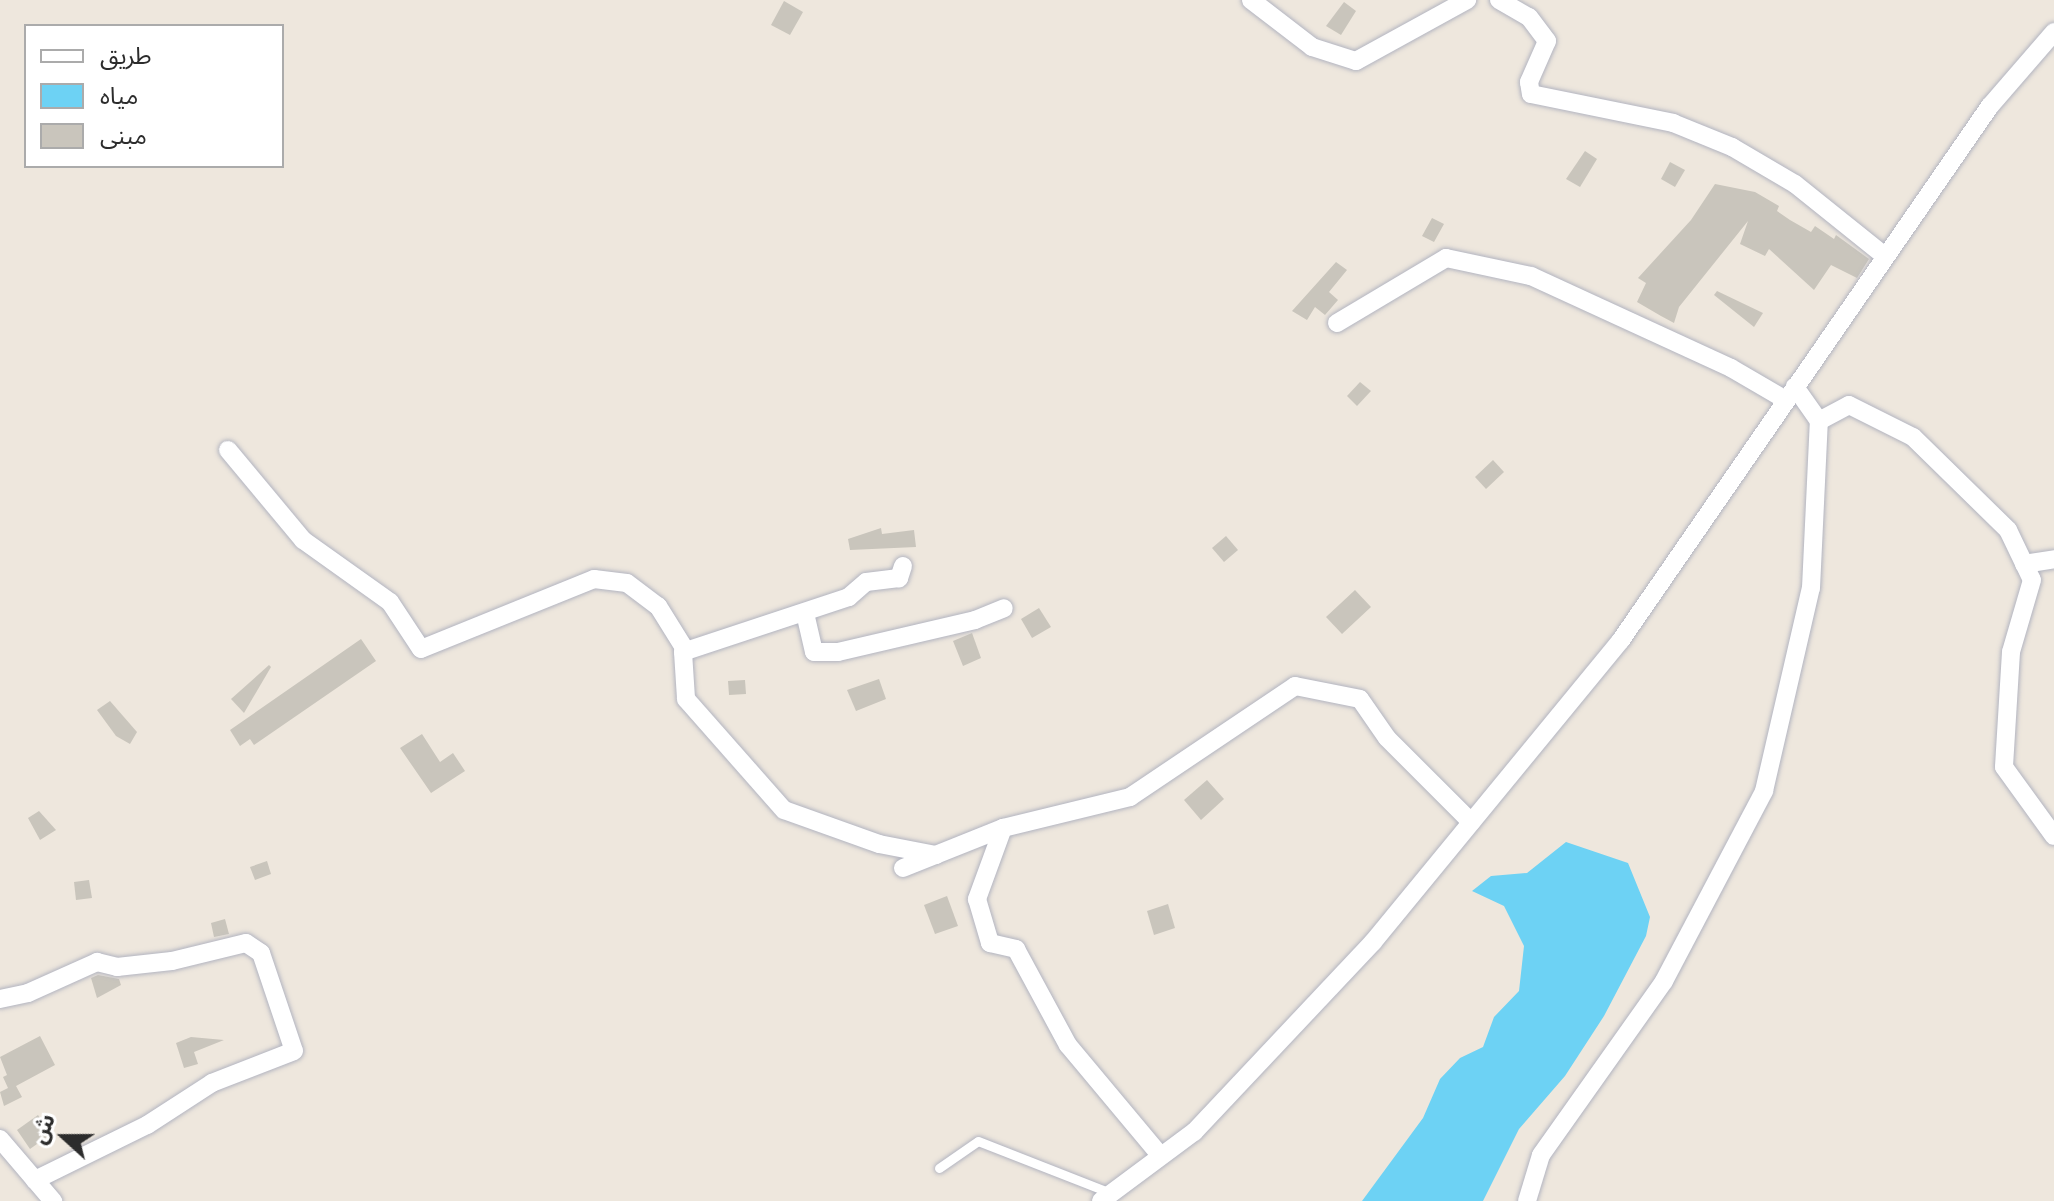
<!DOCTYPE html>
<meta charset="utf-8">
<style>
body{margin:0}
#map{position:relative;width:2054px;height:1201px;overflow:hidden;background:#eee7dd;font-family:Barlow,"Noto Sans Arabic",sans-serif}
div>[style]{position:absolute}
.water>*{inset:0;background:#6dd2f4}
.building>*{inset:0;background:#c9c5bc}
.roads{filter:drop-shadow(0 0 2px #b2b4c0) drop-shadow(0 0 2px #b2b4c0)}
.lane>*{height:9px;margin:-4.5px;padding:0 4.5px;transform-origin:4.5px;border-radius:4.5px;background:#fff}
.street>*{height:18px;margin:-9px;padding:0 9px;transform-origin:9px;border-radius:9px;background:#fff}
span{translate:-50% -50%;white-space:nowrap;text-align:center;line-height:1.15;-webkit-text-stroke:8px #fff;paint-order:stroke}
.legend{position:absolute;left:24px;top:24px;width:260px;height:144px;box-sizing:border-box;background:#fff;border:2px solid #ababab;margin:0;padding:10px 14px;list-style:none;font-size:24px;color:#2c2c2c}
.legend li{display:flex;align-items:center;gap:16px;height:40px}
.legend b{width:40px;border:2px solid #ababab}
.north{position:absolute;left:24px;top:1097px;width:80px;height:80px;-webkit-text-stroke:6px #fff;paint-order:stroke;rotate:291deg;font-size:22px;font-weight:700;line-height:32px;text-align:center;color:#2c2c2c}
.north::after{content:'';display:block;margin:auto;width:28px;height:36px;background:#2c2c2c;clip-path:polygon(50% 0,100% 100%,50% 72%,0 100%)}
</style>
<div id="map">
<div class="water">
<div style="clip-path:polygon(1566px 842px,1628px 863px,1650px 917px,1646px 936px,1604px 1016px,1565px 1076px,1519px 1129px,1483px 1201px,1362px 1201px,1423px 1118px,1440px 1079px,1460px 1058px,1483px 1047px,1494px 1017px,1519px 991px,1524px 946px,1504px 906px,1472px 891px,1491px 876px,1527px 873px)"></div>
</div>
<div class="building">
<div style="clip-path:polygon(784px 1px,803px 12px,790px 35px,771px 25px)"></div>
<div style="clip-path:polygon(1344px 2px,1356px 11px,1341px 35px,1326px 26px)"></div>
<div style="clip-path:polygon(1585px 151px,1597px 159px,1580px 187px,1566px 179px)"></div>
<div style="clip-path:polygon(1670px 162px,1685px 170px,1675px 187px,1661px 179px)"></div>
<div style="clip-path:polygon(1715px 184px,1755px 192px,1779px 206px,1777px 211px,1790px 220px,1811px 232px,1815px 226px,1834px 239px,1836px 235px,1869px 259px,1857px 278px,1831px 265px,1814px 290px,1769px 249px,1765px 256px,1740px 244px,1748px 221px,1679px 307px,1674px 323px,1661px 316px,1637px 302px,1646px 283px,1638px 278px,1691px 220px)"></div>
<div style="clip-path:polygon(1432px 218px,1444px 224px,1434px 242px,1422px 236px)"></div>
<div style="clip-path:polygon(1336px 262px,1347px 270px,1329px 292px,1338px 300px,1325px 315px,1315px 307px,1307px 320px,1292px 311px)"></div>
<div style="clip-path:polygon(1717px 291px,1763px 313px,1754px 327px,1714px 295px)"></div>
<div style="clip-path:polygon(1360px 382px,1371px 391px,1357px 406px,1347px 396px)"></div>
<div style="clip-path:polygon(1493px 460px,1504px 472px,1486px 489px,1475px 477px)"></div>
<div style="clip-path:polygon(881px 528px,882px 534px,914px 530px,916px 547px,850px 550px,848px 539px)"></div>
<div style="clip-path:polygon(1226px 536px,1238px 550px,1224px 562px,1212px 548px)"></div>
<div style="clip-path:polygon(1355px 590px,1371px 607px,1342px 634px,1326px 617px)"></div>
<div style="clip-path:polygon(1039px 608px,1051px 627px,1032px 638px,1021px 619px)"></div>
<div style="clip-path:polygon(972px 633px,981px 658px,963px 666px,953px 641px)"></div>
<div style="clip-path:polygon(361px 639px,376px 661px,254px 745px,250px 739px,240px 746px,230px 730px)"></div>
<div style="clip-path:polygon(269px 665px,271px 667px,244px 713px,231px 699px)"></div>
<div style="clip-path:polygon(879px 679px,886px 699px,856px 711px,847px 690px)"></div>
<div style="clip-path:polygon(745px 680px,746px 694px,729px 695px,728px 681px)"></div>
<div style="clip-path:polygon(110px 701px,137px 732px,130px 744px,116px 736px,97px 710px)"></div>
<div style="clip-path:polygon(422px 734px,440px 762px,453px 753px,465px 771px,431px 793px,400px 748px)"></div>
<div style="clip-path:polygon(1207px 780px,1224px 799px,1201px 820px,1184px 800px)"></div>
<div style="clip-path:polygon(39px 811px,56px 830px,40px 840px,28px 818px)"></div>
<div style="clip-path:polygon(267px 861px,271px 874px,255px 880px,250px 867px)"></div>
<div style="clip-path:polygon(89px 880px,92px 898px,76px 900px,74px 882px)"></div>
<div style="clip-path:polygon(947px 896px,958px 926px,935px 934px,924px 905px)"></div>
<div style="clip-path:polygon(1168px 904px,1175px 928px,1154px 935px,1147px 911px)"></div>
<div style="clip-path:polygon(225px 919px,229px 934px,214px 937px,211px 923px)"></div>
<div style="clip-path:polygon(98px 975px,119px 979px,121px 985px,97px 998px,91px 978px)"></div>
<div style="clip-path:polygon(40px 1036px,55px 1065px,16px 1086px,22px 1097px,4px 1106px,0 1092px,8px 1088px,3px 1077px,7px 1075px,0 1057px)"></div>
<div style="clip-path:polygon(191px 1037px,224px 1040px,194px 1052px,198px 1064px,184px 1068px,176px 1043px)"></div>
<div style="clip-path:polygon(38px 1115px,51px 1134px,30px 1149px,17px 1130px)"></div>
</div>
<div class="roads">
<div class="lane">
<div style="left:939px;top:1168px;width:47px;rotate:-34.7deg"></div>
<div style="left:978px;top:1141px;width:143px;rotate:21.4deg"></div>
</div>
<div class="street">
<div style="left:1251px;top:0;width:77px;rotate:37.6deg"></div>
<div style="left:1312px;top:47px;width:46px;rotate:17.7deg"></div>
<div style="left:1356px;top:61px;width:127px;rotate:-28.8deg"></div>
<div style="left:1499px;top:0;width:34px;rotate:30deg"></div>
<div style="left:1529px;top:17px;width:30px;rotate:53deg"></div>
<div style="left:1547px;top:41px;width:45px;rotate:113.7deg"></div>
<div style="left:1529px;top:82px;width:12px;rotate:81deg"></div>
<div style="left:1531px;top:94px;width:145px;rotate:11.5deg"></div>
<div style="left:1673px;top:123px;width:64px;rotate:22.1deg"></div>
<div style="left:1732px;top:147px;width:73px;rotate:30.4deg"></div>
<div style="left:1795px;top:184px;width:115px;rotate:38.7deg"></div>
<div style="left:1337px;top:323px;width:127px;rotate:-30.8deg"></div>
<div style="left:1446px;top:258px;width:87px;rotate:12deg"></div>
<div style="left:1531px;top:276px;width:220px;rotate:24.7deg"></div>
<div style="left:1731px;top:368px;width:64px;rotate:30.2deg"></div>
<div style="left:1819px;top:421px;width:34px;rotate:-28deg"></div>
<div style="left:1849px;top:405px;width:72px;rotate:26.6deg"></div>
<div style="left:1913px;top:437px;width:133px;rotate:44.4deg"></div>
<div style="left:2008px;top:530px;width:55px;rotate:64.4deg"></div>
<div style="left:2032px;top:580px;width:75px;rotate:106.3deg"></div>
<div style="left:2011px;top:652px;width:115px;rotate:93.5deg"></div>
<div style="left:2004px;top:767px;width:85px;rotate:54.1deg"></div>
<div style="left:228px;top:450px;width:117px;rotate:50.2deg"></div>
<div style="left:303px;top:540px;width:107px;rotate:35.5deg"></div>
<div style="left:390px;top:602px;width:56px;rotate:56.6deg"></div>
<div style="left:421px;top:649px;width:187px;rotate:-22deg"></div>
<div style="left:594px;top:579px;width:33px;rotate:7deg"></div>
<div style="left:627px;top:583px;width:39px;rotate:37deg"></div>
<div style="left:658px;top:606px;width:53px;rotate:58.1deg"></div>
<div style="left:2024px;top:564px;width:30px;rotate:-9deg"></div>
<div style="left:903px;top:566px;width:13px;rotate:108deg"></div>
<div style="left:899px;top:578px;width:33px;rotate:173deg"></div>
<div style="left:866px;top:582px;width:23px;rotate:139deg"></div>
<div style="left:849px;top:597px;width:175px;rotate:161.7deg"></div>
<div style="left:683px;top:652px;width:47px;rotate:86.3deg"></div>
<div style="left:686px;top:699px;width:148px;rotate:48.6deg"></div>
<div style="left:784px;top:810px;width:101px;rotate:19.7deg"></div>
<div style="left:879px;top:844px;width:58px;rotate:10.9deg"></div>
<div style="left:805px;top:613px;width:40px;rotate:77deg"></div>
<div style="left:814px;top:652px;width:24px"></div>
<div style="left:838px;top:652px;width:141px;rotate:-13.1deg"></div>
<div style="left:975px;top:620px;width:31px;rotate:-22deg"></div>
<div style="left:1003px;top:828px;width:131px;rotate:-13.7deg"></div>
<div style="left:1130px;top:797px;width:199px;rotate:-33.9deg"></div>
<div style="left:1295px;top:686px;width:66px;rotate:11.3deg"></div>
<div style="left:1360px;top:699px;width:47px;rotate:55.3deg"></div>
<div style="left:1387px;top:738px;width:119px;rotate:45deg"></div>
<div style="left:903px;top:868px;width:108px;rotate:-21.8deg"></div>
<div style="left:1003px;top:828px;width:76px;rotate:110.1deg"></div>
<div style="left:977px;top:899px;width:46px;rotate:73.5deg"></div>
<div style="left:990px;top:943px;width:27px;rotate:13deg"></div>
<div style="left:1016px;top:949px;width:109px;rotate:61.6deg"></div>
<div style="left:1068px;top:1045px;width:143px;rotate:50.1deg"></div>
<div style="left:0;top:999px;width:29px;rotate:-12deg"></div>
<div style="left:28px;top:993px;width:76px;rotate:-24.2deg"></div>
<div style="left:97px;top:962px;width:21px;rotate:14deg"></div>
<div style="left:117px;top:967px;width:55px;rotate:-6.2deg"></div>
<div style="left:172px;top:961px;width:76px;rotate:-13.7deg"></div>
<div style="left:246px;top:943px;width:18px;rotate:34deg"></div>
<div style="left:261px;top:953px;width:103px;rotate:71.4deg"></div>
<div style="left:294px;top:1051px;width:88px;rotate:158.7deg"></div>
<div style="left:212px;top:1083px;width:77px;rotate:147.1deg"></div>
<div style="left:147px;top:1125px;width:125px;rotate:153.8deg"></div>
<div style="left:0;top:1139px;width:82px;rotate:49.5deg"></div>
<div style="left:1101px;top:1201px;width:116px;rotate:-36.6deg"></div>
<div style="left:1194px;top:1132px;width:261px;rotate:-46.7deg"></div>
<div style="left:1373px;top:942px;width:391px;rotate:-50.6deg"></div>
<div style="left:1621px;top:640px;width:649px;rotate:-55.36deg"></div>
<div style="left:1990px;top:106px;width:98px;rotate:-49.1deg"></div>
<div style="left:1527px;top:1201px;width:48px;rotate:-73.1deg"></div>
<div style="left:1541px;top:1155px;width:213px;rotate:-54.7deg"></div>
<div style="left:1664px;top:981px;width:215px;rotate:-62.2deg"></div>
<div style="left:1764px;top:791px;width:208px;rotate:-77deg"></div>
<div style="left:1811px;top:588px;width:167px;rotate:-87.3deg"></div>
<div style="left:1819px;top:421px;width:42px;rotate:-125.2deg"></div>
</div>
</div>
<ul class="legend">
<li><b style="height:10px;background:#fff"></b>طريق</li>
<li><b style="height:22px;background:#6dd2f4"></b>مياه</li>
<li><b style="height:22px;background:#c9c5bc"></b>مبنى</li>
</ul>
<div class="north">ش</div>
</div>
